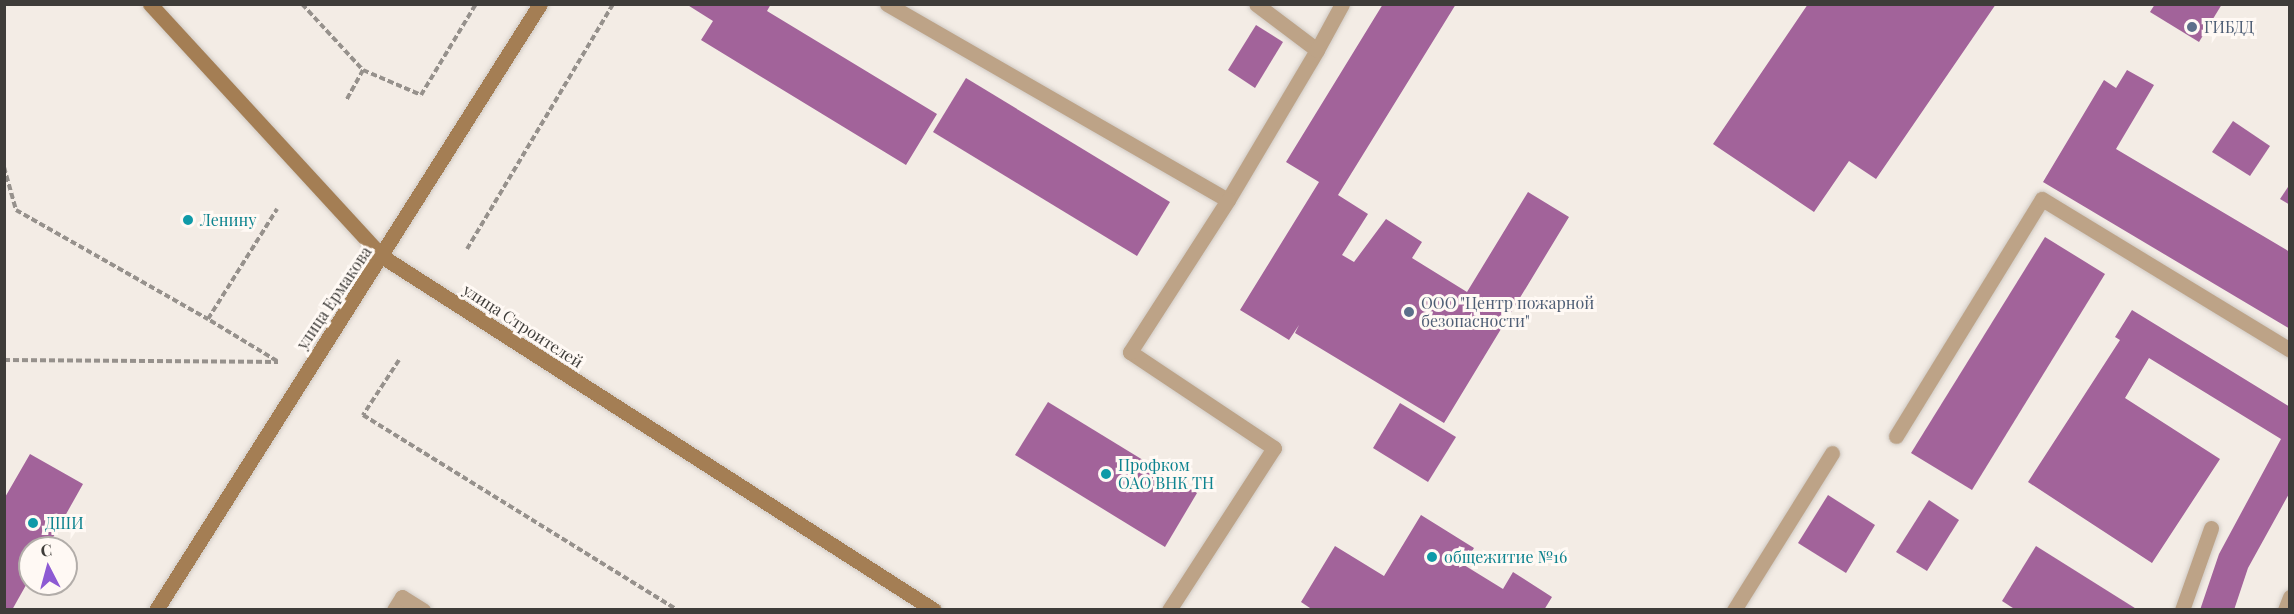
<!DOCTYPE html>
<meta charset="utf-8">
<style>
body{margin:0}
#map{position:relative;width:2294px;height:614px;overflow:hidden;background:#f3ece5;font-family:"Playfair Display",serif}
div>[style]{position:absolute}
.building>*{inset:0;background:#a2639a}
.path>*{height:4px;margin-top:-2px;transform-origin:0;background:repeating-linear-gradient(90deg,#96918c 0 6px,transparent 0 9px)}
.roads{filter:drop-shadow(0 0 2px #cfc9c3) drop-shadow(0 0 2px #cfc9c3)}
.lane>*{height:15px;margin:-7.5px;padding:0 7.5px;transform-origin:7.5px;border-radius:7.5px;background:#bda387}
.street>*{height:15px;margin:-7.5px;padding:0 7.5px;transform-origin:7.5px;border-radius:7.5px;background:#bda387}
.secondary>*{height:15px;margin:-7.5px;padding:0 7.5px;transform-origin:7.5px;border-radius:7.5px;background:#a47e54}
.dots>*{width:16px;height:16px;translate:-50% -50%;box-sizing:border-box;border:3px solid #fff9f4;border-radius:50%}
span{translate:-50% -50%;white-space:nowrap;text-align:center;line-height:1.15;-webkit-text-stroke:6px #fff9f4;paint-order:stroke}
.service-label{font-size:16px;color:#4e5e75}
.left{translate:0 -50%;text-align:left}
.culture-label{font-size:16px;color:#0d838f}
.street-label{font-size:16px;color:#3e3c39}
.frame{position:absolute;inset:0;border:6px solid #3e3c39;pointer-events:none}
.north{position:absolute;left:18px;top:536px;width:60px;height:60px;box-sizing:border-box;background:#fff9f4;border:2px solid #b2ada9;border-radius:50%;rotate:354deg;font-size:16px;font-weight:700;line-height:24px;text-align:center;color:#3e3c39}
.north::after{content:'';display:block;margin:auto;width:21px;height:27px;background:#8d5ad3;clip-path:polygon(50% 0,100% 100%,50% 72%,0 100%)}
</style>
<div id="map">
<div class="building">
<div style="clip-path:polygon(686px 4px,771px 4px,767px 11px,937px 114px,906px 165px,701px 40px,713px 21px)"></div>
<div style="clip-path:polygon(1383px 4px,1456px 4px,1338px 195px,1368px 214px,1342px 255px,1354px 262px,1386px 219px,1422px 242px,1412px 258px,1467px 292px,1528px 192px,1569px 217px,1444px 423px,1295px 333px,1299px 325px,1289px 340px,1240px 310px,1319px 182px,1286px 162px)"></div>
<div style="clip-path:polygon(1808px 4px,1996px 4px,1876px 179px,1849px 161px,1814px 212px,1713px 144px)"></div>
<div style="clip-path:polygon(2155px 4px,2222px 4px,2199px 42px,2150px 12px)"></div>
<div style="clip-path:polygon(1256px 25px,1283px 42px,1255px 88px,1228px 70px)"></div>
<div style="clip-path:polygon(2127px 70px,2154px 85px,2116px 149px,2290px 252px,2290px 329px,2043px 182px,2104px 80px,2116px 88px)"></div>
<div style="clip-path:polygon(966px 78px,1170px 202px,1137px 256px,933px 132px)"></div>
<div style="clip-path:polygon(2233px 121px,2270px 146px,2250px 176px,2212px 152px)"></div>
<div style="clip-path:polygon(2290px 184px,2290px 205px,2280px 199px)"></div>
<div style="clip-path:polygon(2045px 237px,2105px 274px,1972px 490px,1911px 453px)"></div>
<div style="clip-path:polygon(2132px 310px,2290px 407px,2290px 492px,2248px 568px,2234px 610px,2200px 610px,2219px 554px,2281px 439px,2149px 358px,2125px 398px,2220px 459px,2152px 563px,2028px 482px,2120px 340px,2115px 337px)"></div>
<div style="clip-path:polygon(1048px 402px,1197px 493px,1165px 547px,1015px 455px)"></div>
<div style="clip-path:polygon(1400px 403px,1456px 437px,1428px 482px,1373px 448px)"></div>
<div style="clip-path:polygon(30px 454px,83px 484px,47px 548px,30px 548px,30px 578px,12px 610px,4px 610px,4px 499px)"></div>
<div style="clip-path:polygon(1828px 495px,1875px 525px,1846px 573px,1798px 543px)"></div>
<div style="clip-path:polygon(1929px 500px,1959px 520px,1927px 571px,1896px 552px)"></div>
<div style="clip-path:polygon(1421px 515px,1474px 548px,1464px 565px,1503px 589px,1513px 572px,1552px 597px,1544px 610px,1313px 610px,1301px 602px,1335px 546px,1384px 576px)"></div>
<div style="clip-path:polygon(2036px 546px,2138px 610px,2016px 610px,2002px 601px)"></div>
</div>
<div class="path">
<div style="left:302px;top:4px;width:90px;rotate:47.3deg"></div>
<div style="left:363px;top:70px;width:35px;rotate:119deg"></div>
<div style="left:363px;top:70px;width:63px;rotate:23.3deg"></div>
<div style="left:421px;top:95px;width:106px;rotate:-58.9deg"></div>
<div style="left:4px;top:167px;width:45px;rotate:74.4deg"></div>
<div style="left:16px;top:210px;width:221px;rotate:29.6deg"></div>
<div style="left:467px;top:249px;width:285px;rotate:-59.2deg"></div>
<div style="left:4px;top:360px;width:274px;rotate:0.4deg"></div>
<div style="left:399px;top:360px;width:66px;rotate:123.2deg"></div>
<div style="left:363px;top:415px;width:370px;rotate:31.8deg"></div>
<div style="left:277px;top:361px;width:81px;rotate:-148.7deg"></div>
<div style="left:208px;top:319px;width:130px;rotate:-57.9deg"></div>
</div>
<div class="roads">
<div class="lane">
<div style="left:887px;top:4px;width:393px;rotate:29.9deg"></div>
<div style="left:1228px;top:200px;width:174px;rotate:-59.3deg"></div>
<div style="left:1317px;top:50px;width:76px;rotate:-143deg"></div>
<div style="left:1317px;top:50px;width:52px;rotate:-61.5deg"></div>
<div style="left:1896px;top:436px;width:278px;rotate:-58.4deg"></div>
<div style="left:2042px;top:199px;width:290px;rotate:31.3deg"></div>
<div style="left:394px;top:610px;width:15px;rotate:-58deg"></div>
<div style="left:402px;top:597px;width:25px;rotate:32deg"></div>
<div style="left:2285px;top:610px;width:14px;rotate:-69deg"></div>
</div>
<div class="street">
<div style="left:1169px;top:610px;width:193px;rotate:-57.1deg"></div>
<div style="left:1274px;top:448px;width:173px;rotate:-146.3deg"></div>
<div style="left:1130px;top:352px;width:181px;rotate:-57.2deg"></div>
<div style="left:1734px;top:610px;width:185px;rotate:-58deg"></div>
<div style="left:2182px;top:610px;width:87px;rotate:-70.5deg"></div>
</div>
<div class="secondary">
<div style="left:150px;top:4px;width:344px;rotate:47.4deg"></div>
<div style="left:383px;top:257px;width:654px;rotate:32.65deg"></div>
<div style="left:156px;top:610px;width:717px;rotate:-57.64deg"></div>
</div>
</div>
<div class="dots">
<div style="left:2192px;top:27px;background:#5c6f8a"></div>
<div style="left:188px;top:220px;background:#0f9aa8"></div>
<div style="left:1409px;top:312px;background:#5c6f8a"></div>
<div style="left:1106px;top:474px;background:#0f9aa8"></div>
<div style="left:33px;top:523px;background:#0f9aa8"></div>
<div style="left:1432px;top:557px;background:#0f9aa8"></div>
</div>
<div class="service-label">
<span class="left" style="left:2204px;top:27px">ГИБДД</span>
<span class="left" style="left:1421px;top:312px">ООО "Центр пожарной<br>безопасности"</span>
</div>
<div class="culture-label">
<span class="left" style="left:200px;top:220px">Ленину</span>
<span class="left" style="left:1118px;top:474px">Профком<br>ОАО ВНК ТН</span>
<span class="left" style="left:45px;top:523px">ДШИ</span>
<span class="left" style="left:1444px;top:557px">общежитие №16</span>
</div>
<div class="street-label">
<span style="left:334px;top:298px;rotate:-56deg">улица Ермакова</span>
<span style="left:523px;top:326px;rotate:33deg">улица Строителей</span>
</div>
<div class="frame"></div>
<div class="north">С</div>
</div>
